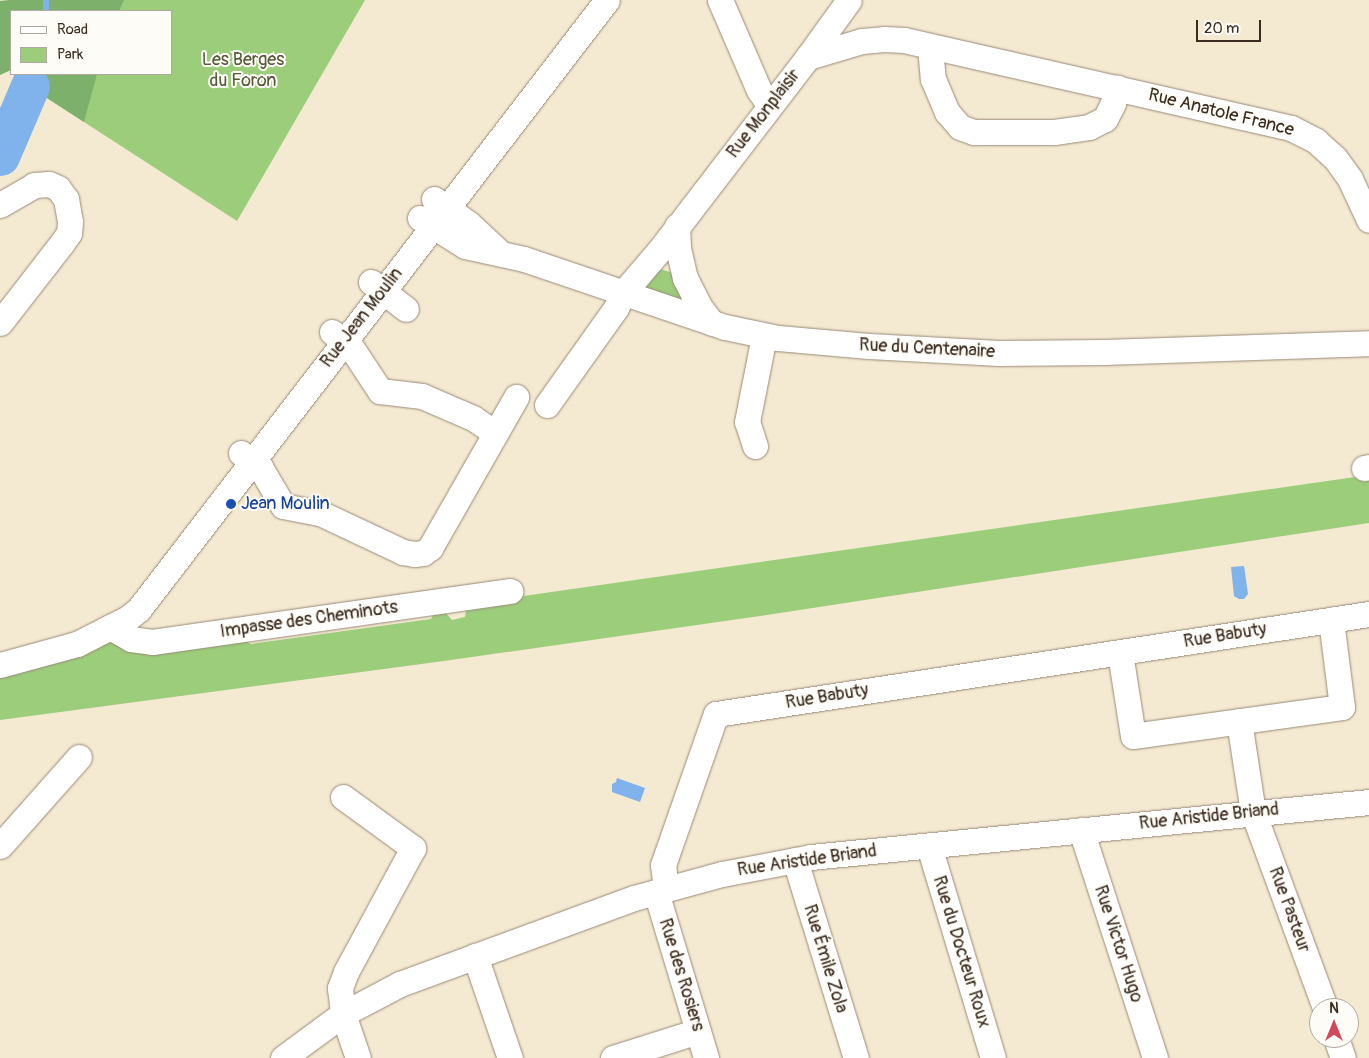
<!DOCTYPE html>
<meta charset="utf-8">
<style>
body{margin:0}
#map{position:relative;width:1369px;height:1058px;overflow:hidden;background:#f4e9d1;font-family:Pangolin,sans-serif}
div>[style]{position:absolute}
.green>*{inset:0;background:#9ccd7b}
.forest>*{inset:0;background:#7db06b}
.water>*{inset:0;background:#80b2ec}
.stream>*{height:6px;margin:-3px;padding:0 3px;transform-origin:3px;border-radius:3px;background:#80b2ec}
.river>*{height:39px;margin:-19.5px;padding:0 19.5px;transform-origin:19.5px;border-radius:19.5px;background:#80b2ec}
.roads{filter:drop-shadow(0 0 1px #988a78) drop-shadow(0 0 1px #988a78)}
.minor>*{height:25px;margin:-12.5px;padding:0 12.5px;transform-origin:12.5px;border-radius:12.5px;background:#fff}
.dots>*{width:14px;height:14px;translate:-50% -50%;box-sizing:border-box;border:2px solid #fdfcf7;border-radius:50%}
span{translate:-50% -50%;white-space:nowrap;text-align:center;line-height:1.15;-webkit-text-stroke:4px #fdfcf7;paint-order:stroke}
.park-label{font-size:18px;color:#585b3a}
.street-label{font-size:18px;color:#3b2a1e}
.transit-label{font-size:18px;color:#164399}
.left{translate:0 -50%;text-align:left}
.legend{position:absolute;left:10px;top:10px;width:162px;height:65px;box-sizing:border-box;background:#fdfcf7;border:1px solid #afa8a0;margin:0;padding:6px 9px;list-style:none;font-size:15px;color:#3b2a1e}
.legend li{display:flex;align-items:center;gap:10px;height:25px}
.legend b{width:25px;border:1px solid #afa8a0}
.north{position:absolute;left:1309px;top:998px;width:50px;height:50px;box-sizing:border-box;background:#fdfcf7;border:1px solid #afa8a0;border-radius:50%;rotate:0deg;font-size:14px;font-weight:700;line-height:20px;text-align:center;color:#3b2a1e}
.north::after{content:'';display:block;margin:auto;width:18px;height:22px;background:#d1495b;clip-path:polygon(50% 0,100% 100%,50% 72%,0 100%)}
.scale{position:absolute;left:1196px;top:20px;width:65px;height:22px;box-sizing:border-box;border:2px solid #3b2a1e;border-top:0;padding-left:6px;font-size:15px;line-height:18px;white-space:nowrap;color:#3b2a1e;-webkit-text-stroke:4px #fdfcf7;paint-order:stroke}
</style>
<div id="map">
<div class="green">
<div style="clip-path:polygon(58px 0,365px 0,237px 221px,33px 89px,42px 74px,171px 74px,171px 11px,58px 11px)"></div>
<div style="clip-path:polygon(660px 269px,677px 274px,688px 296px,680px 305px,646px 293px,643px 282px)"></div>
<div style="clip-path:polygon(1369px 475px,1369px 523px,760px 616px,444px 661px,0 720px,0 675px,86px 653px,108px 642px,130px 647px,236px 636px,251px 644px,431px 619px,434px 613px,443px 610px,452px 620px,465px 617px,467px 604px)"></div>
</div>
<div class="forest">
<div style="clip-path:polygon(9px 0,124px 0,119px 11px,11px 11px,11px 70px,0 75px,0 1px)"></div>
<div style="clip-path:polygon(15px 74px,97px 74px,84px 122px,33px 89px,10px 88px)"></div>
</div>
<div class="water">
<div style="clip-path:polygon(1244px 566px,1248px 594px,1244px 599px,1239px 599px,1234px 596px,1231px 567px)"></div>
<div style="clip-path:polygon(617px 778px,645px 788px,640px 802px,612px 792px,612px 784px,616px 782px)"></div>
</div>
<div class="stream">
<div style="left:46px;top:0;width:11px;rotate:90deg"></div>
<div style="left:30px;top:86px;width:12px;rotate:-76deg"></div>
</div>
<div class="river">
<div style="left:0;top:156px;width:76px;rotate:-66.8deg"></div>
</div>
<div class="roads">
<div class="minor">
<div style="left:720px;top:0;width:98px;rotate:66.6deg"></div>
<div style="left:759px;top:90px;width:18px;rotate:56deg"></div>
<div style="left:930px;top:47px;width:32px;rotate:85deg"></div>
<div style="left:933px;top:79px;width:36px;rotate:67deg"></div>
<div style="left:947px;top:112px;width:20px;rotate:49deg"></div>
<div style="left:960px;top:127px;width:15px;rotate:20deg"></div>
<div style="left:974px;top:132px;width:80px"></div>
<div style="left:1054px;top:132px;width:35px;rotate:-8deg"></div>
<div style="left:1089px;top:127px;width:18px;rotate:-27deg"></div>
<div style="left:1105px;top:119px;width:18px;rotate:-63deg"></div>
<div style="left:1113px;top:103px;width:16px;rotate:-76deg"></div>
<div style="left:808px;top:57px;width:56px;rotate:-16.5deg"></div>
<div style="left:862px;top:41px;width:22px;rotate:-5deg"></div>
<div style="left:884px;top:39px;width:20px;rotate:3deg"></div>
<div style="left:904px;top:40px;width:397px;rotate:12.8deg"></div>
<div style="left:1291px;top:128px;width:28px;rotate:27deg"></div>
<div style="left:1316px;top:141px;width:25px;rotate:42deg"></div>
<div style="left:1335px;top:158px;width:26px;rotate:54deg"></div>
<div style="left:1350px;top:179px;width:45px;rotate:65.1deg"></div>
<div style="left:434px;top:199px;width:43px;rotate:35.5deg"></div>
<div style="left:469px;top:224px;width:41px;rotate:43deg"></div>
<div style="left:0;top:205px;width:39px;rotate:-30deg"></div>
<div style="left:34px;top:185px;width:15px;rotate:-4deg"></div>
<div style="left:49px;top:184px;width:10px;rotate:24deg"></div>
<div style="left:58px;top:188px;width:14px;rotate:54deg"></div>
<div style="left:66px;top:199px;width:23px;rotate:80deg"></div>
<div style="left:70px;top:222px;width:11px;rotate:95deg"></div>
<div style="left:69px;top:233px;width:12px;rotate:125deg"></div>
<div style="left:62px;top:243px;width:101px;rotate:127.8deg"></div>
<div style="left:420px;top:218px;width:53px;rotate:31.9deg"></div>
<div style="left:465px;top:246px;width:60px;rotate:12.4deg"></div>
<div style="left:524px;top:259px;width:212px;rotate:18.7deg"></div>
<div style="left:725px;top:327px;width:54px;rotate:11.7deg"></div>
<div style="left:778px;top:338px;width:91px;rotate:5deg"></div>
<div style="left:869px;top:346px;width:130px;rotate:3.1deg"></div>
<div style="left:999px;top:353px;width:105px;rotate:-0.5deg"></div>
<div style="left:1104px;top:352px;width:265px;rotate:-1.9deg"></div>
<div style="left:677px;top:226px;width:22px;rotate:87deg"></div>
<div style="left:678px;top:248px;width:31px;rotate:77deg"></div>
<div style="left:685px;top:278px;width:31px;rotate:63deg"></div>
<div style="left:699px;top:306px;width:21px;rotate:53deg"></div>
<div style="left:371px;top:282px;width:44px;rotate:37.6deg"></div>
<div style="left:332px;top:332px;width:24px;rotate:38deg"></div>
<div style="left:351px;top:347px;width:53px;rotate:56.6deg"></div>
<div style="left:380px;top:391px;width:42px;rotate:6.8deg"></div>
<div style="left:422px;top:396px;width:56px;rotate:23.3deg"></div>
<div style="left:473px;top:418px;width:27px;rotate:34deg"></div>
<div style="left:547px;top:405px;width:119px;rotate:-54.6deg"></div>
<div style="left:616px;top:308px;width:17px;rotate:-65deg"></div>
<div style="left:623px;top:293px;width:55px;rotate:-49.4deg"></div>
<div style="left:659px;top:251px;width:245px;rotate:-52.5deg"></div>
<div style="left:808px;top:57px;width:70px;rotate:-54.3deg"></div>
<div style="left:755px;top:446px;width:25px;rotate:-108deg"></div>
<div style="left:747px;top:422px;width:88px;rotate:-78.8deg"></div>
<div style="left:241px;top:453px;width:24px;rotate:36deg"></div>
<div style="left:260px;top:467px;width:45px;rotate:59.5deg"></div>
<div style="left:283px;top:506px;width:38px;rotate:11deg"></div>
<div style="left:320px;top:513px;width:92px;rotate:25.2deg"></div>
<div style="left:403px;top:552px;width:11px;rotate:10deg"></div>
<div style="left:414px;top:554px;width:9px;rotate:-6deg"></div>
<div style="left:423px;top:553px;width:9px;rotate:-36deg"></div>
<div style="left:430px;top:548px;width:174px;rotate:-60.3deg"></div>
<div style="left:1364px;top:468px;width:5px;rotate:-11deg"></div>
<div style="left:110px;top:627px;width:24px;rotate:30deg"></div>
<div style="left:131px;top:639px;width:21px;rotate:8deg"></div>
<div style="left:152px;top:642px;width:362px;rotate:-8.1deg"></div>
<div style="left:1120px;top:653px;width:84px;rotate:81.1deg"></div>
<div style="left:1133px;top:736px;width:211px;rotate:-7.9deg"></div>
<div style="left:1342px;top:707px;width:88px;rotate:-97.2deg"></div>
<div style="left:0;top:665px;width:80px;rotate:-15.3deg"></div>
<div style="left:77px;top:644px;width:57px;rotate:-27deg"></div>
<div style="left:128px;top:618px;width:14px;rotate:-39deg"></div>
<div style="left:139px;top:609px;width:768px;rotate:-52.46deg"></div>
<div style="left:1239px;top:721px;width:92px;rotate:81.3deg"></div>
<div style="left:1253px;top:812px;width:209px;rotate:69.8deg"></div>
<div style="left:343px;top:797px;width:87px;rotate:36.1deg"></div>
<div style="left:413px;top:848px;width:141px;rotate:118.4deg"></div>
<div style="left:346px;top:972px;width:17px;rotate:111deg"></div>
<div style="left:340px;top:988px;width:26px;rotate:83deg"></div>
<div style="left:343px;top:1014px;width:46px;rotate:71.2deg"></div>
<div style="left:1081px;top:830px;width:240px;rotate:72deg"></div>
<div style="left:0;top:846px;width:119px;rotate:-48.4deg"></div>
<div style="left:929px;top:846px;width:221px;rotate:73.2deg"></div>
<div style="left:795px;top:860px;width:207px;rotate:72.9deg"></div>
<div style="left:666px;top:889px;width:24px;rotate:-97deg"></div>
<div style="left:663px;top:865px;width:160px;rotate:-70.7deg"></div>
<div style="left:716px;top:714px;width:661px;rotate:-8.71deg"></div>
<div style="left:656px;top:892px;width:173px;rotate:73.2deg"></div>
<div style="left:475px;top:956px;width:108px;rotate:71.1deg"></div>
<div style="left:1336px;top:1038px;width:21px;rotate:71deg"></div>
<div style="left:283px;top:1058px;width:74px;rotate:-36.3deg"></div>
<div style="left:343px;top:1014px;width:64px;rotate:-27.8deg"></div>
<div style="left:400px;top:984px;width:249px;rotate:-20.2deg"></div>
<div style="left:634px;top:898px;width:91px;rotate:-15.3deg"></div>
<div style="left:722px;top:874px;width:91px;rotate:-10.8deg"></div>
<div style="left:811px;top:857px;width:561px;rotate:-5.63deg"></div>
<div style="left:613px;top:1058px;width:89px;rotate:-17.6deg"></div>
</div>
</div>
<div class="dots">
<div style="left:231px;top:504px;background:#1a4fb4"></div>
</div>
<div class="park-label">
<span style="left:243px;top:71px">Les Berges<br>du Foron</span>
</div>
<div class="street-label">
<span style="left:1221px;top:113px;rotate:14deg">Rue Anatole France</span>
<span style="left:764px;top:114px;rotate:-52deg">Rue Monplaisir</span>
<span style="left:362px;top:318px;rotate:-52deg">Rue Jean Moulin</span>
<span style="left:927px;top:349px;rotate:3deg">Rue du Centenaire</span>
<span style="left:309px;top:620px;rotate:-8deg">Impasse des Cheminots</span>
<span style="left:1225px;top:636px;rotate:-9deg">Rue Babuty</span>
<span style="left:827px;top:697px;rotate:-9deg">Rue Babuty</span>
<span style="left:1209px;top:817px;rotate:-6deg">Rue Aristide Briand</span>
<span style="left:807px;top:861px;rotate:-8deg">Rue Aristide Briand</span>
<span style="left:1289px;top:910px;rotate:70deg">Rue Pasteur</span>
<span style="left:1118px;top:944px;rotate:72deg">Rue Victor Hugo</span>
<span style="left:961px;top:952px;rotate:73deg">Rue du Docteur Roux</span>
<span style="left:825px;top:959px;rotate:73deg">Rue Émile Zola</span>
<span style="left:681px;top:975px;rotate:73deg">Rue des Rosiers</span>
</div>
<div class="transit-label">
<span class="left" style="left:241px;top:504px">Jean Moulin</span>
</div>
<ul class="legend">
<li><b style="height:6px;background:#fff"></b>Road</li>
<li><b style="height:14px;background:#9ccd7b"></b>Park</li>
</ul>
<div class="north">N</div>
<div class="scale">20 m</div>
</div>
